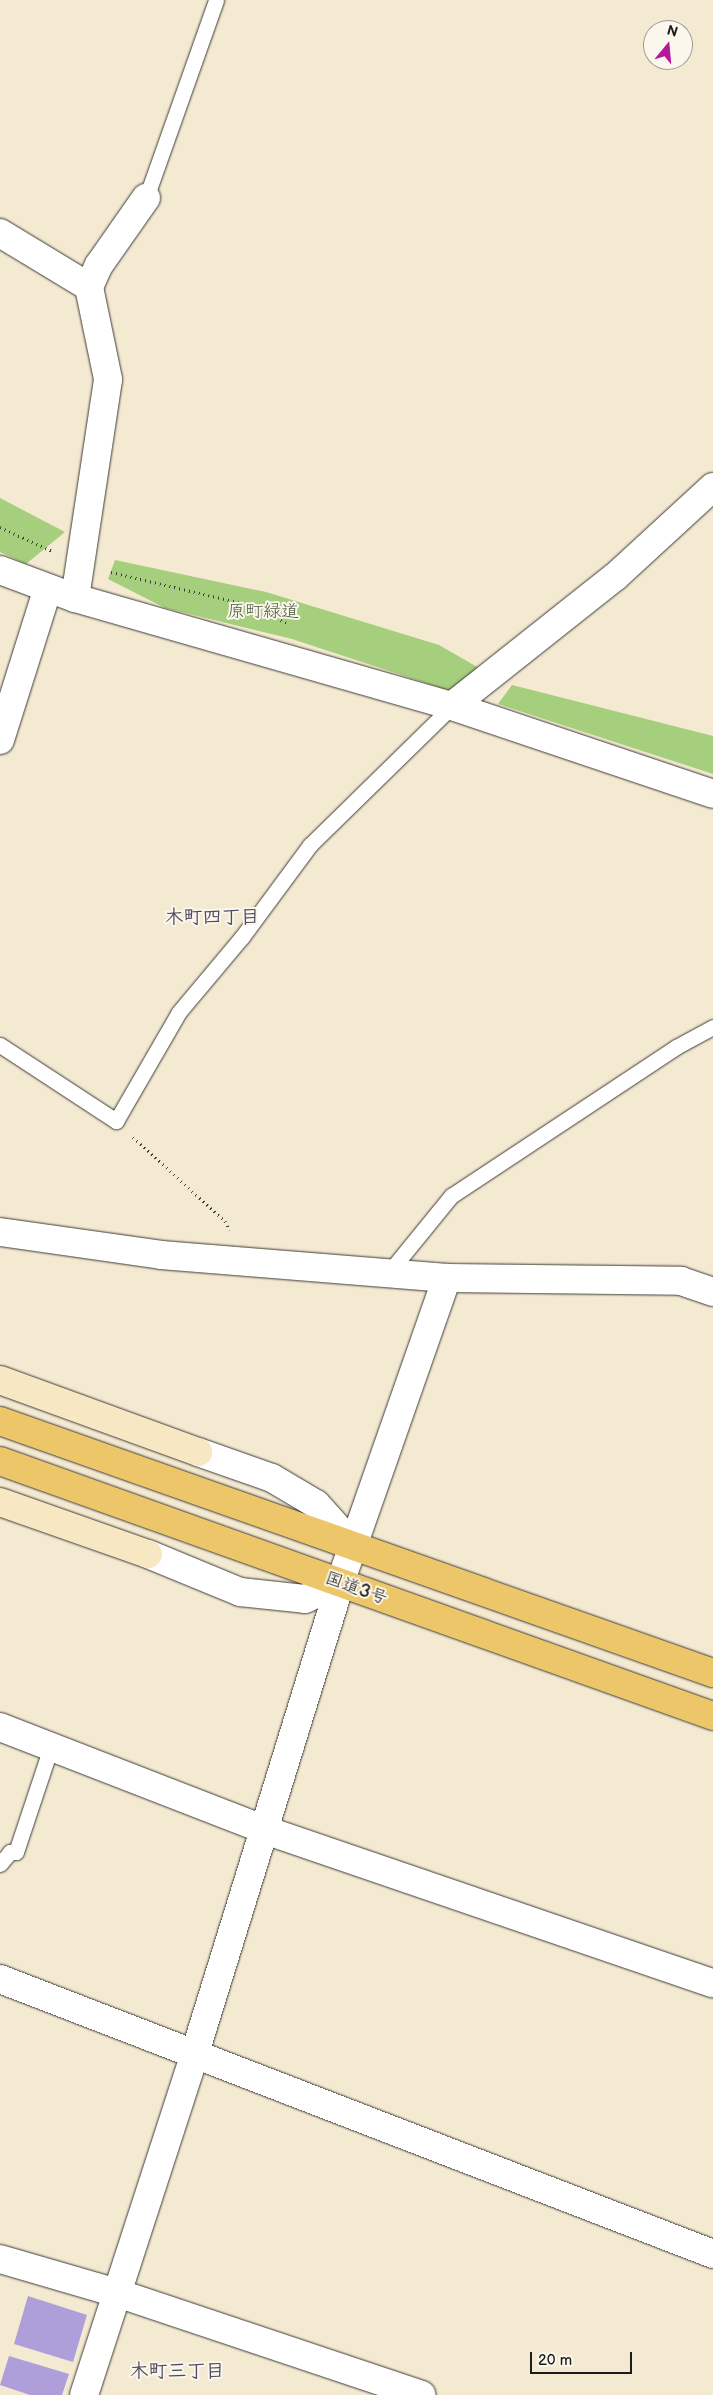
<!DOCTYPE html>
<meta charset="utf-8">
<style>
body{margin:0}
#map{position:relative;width:713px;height:2395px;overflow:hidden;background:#f4e9d1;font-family:"Balsamiq Sans","Klee One",sans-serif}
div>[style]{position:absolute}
.green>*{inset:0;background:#a5cf7c}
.building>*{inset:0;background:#ae9fdb}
.path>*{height:3px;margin-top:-1.5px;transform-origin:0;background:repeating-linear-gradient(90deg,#3c3b37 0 1px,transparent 0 5px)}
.roads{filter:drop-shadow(0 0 1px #3c3b37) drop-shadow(0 0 1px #3c3b37)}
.lane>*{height:15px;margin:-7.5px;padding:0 7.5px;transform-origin:7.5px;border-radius:7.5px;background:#fff}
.street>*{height:28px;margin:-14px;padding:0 14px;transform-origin:14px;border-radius:14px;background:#fff}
.secondary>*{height:28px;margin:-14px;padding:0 14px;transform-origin:14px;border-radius:14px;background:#f7e8c3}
.highway>*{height:28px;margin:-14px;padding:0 14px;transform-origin:14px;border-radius:14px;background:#ecc669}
span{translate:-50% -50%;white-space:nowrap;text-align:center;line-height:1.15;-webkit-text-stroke:4px #fbf7ec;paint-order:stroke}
.park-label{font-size:18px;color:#4c5b3e}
.street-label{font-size:18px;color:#1c1c1c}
.neighbourhood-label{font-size:19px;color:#4f4a5f;font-weight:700}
.north{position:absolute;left:643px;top:20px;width:50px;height:50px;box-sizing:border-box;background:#fbf7ec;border:1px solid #a29f99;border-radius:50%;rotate:17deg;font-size:14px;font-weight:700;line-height:20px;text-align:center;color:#1c1c1c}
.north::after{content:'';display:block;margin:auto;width:18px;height:22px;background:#b5179e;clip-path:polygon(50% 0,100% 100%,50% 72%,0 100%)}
.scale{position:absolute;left:530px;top:2352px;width:102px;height:22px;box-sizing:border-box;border:2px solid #1c1c1c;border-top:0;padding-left:6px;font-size:15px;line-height:18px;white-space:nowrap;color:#1c1c1c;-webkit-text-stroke:4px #fbf7ec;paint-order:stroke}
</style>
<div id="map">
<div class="green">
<div style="clip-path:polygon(0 498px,65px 532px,26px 564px,0 552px)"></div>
<div style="clip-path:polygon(115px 560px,266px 592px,439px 645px,479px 668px,450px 691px,292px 639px,165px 608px,108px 579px)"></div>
<div style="clip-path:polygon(512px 685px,713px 736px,713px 774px,498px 704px)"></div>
</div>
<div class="building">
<div style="clip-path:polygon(28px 2296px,87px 2315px,73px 2362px,14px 2344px)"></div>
<div style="clip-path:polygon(9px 2356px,69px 2374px,62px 2395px,30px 2395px,0 2385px)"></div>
</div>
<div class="path">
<div style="left:0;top:527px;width:57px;rotate:24.8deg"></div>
<div style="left:111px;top:572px;width:142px;rotate:13.4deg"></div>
<div style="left:249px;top:605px;width:44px;rotate:25.4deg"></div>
<div style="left:133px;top:1137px;width:125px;rotate:42.4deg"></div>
<div style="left:225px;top:1221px;width:10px;rotate:66deg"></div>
</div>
<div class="roads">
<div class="lane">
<div style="left:146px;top:198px;width:210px;rotate:-70.5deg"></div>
<div style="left:0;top:1045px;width:139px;rotate:33.2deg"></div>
<div style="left:116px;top:1121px;width:126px;rotate:-60deg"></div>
<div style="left:179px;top:1012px;width:98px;rotate:-50deg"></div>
<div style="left:242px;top:937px;width:114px;rotate:-53.5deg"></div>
<div style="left:310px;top:845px;width:199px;rotate:-44.4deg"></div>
<div style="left:390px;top:1271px;width:97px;rotate:-50.9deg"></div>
<div style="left:451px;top:1196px;width:270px;rotate:-33.5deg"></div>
<div style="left:676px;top:1047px;width:42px;rotate:-28.4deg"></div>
<div style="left:0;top:1864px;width:16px;rotate:-50deg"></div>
<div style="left:10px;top:1852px;width:6px"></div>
<div style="left:16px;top:1852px;width:111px;rotate:-71.6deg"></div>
</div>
<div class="street">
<div style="left:0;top:233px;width:104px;rotate:31.2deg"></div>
<div style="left:0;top:570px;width:80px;rotate:20.5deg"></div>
<div style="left:75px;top:598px;width:392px;rotate:16deg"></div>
<div style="left:452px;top:706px;width:275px;rotate:18.6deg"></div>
<div style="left:75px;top:598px;width:221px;rotate:-81.4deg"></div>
<div style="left:108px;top:379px;width:94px;rotate:-101.7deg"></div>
<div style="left:89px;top:287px;width:24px;rotate:-66deg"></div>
<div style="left:99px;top:265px;width:82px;rotate:-55deg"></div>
<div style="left:452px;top:706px;width:208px;rotate:-38.4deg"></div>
<div style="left:615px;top:577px;width:133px;rotate:-42.6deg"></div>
<div style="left:0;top:740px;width:159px;rotate:-72.5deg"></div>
<div style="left:0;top:1232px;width:163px;rotate:8.1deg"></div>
<div style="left:161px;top:1255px;width:287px;rotate:4.6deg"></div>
<div style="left:447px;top:1278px;width:234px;rotate:0.7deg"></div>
<div style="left:681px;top:1281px;width:34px;rotate:19deg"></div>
<div style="left:198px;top:1452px;width:78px;rotate:19.4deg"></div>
<div style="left:272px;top:1478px;width:51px;rotate:30.6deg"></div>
<div style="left:316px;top:1504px;width:55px;rotate:47.9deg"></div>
<div style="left:148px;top:1554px;width:100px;rotate:22.4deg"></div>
<div style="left:240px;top:1592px;width:65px;rotate:6.1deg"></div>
<div style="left:305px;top:1599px;width:38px;rotate:-25deg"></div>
<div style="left:0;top:1727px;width:284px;rotate:21.2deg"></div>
<div style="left:265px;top:1830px;width:473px;rotate:18.9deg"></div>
<div style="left:0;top:1979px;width:764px;rotate:21.09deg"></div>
<div style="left:0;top:2259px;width:122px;rotate:16.2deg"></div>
<div style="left:117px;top:2293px;width:321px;rotate:18.5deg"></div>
<div style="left:84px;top:2395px;width:356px;rotate:-72deg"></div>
<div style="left:194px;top:2056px;width:495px;rotate:-72.8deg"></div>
<div style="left:340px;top:1583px;width:323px;rotate:-70.7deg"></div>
</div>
<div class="secondary">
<div style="left:0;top:1380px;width:211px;rotate:20deg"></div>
<div style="left:0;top:1502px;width:157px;rotate:19.4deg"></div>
</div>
<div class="highway">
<div style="left:0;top:1421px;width:756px;rotate:19.47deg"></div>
<div style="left:0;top:1461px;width:757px;rotate:19.68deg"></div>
</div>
</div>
<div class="park-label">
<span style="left:263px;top:612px">原町緑道</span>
</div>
<div class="street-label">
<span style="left:356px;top:1589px;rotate:20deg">国道3号</span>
</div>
<div class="neighbourhood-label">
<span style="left:212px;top:918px">木町四丁目</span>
<span style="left:177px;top:2372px">木町三丁目</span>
</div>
<div class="north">N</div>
<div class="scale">20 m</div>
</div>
